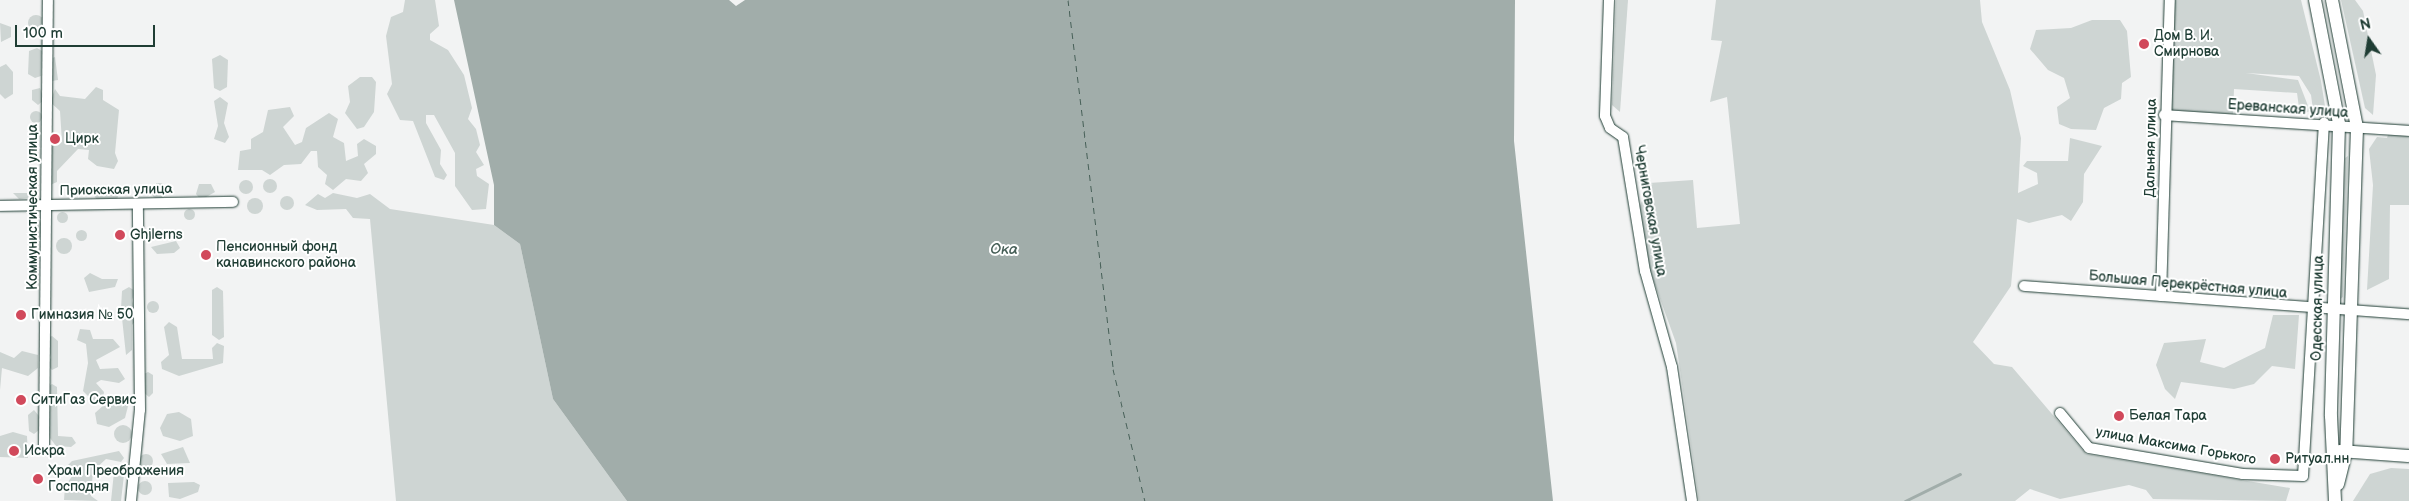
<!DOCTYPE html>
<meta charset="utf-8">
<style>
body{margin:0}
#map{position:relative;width:2409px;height:501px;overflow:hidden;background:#f2f3f3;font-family:"Balsamiq Sans",sans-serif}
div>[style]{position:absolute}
.green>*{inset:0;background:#ced5d3}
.round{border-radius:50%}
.water>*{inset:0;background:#a1adaa}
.stream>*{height:2.5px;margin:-1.25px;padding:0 1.25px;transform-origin:1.25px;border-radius:1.25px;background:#a1adaa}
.ferry>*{height:1px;margin-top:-0.5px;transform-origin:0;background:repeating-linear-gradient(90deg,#465f57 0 6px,transparent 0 11px)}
.roads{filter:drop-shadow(0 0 1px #1f3d34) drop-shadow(0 0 1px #1f3d34)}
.minor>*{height:10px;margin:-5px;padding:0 5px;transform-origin:5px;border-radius:5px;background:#fff}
.major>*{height:12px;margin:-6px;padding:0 6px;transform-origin:6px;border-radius:6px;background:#fff}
.dots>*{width:14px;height:14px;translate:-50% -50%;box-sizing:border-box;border:2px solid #fff;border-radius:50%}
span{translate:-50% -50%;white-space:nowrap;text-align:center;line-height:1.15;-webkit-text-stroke:4px #fff;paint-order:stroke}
.poi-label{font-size:14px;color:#1f3d34}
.left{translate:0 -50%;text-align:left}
.street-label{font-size:14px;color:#1f3d34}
.water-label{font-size:15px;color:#465f57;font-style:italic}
.north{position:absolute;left:2344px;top:15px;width:50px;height:50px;-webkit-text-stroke:4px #fff;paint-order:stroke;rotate:347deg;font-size:14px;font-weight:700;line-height:20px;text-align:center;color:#1f3d34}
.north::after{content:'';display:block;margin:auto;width:18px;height:22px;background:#1f3d34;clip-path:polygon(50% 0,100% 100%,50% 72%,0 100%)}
.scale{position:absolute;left:15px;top:25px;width:140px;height:22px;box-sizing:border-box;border:2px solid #1f3d34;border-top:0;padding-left:6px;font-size:15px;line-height:18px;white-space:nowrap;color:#1f3d34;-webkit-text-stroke:4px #fff;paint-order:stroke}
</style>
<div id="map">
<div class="green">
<div style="clip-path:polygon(405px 0,435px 0,439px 26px,430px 34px,430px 40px,448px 50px,464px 75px,472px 108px,468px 119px,476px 129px,480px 145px,476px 152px,484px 165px,476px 169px,477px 176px,489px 184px,486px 209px,472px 210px,455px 186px,455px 153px,434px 115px,426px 115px,426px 123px,441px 150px,440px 164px,447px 175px,444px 180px,435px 177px,413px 121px,400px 120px,387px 94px,392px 84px,386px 36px,391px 17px,403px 12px)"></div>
<div style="clip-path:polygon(1616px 0,1628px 0,1620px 112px,1612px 105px)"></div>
<div style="clip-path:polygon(1716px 0,1980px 0,1982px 22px,2010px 90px,2021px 138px,2018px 193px,2038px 184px,2037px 173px,2023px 166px,2027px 161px,2068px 161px,2070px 138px,2102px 146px,2084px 174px,2083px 202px,2071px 221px,2062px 215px,2029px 223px,2017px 219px,2011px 286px,1973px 342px,1994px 364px,2012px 367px,2086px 454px,2290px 488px,2286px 501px,2153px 499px,2146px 490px,2129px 485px,2060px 499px,2030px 489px,2015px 501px,1699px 501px,1676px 343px,1644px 254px,1639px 208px,1649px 183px,1693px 180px,1697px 228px,1740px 224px,1727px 97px,1710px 102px,1722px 41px,1711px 40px)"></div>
<div style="clip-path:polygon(2173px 0,2301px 0,2321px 81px,2325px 106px,2322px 113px,2314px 117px,2311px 95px,2299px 76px,2246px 73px,2298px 80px,2310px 111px,2300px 115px,2297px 93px,2234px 89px,2233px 116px,2170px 112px)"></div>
<div style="clip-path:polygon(2341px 0,2355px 0,2363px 11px,2376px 75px,2373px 115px,2365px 108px)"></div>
<div class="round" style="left:28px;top:15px;width:16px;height:16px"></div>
<div style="clip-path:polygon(2092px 20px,2120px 20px,2127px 31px,2131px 77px,2122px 83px,2121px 99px,2104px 108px,2096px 130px,2071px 129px,2059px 124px,2057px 107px,2070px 98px,2064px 78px,2048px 70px,2030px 49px,2036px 30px,2071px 28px)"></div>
<div style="clip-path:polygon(0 23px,11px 27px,11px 37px,1px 42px)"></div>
<div style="clip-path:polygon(37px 48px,42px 51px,41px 76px,35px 78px,28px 74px,29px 51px)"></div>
<div style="clip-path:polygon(220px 55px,228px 60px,227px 87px,220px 91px,214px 88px,212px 59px)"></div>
<div style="clip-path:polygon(55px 57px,58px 80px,52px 81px,50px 59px)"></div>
<div style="clip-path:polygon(6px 64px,13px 72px,13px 94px,5px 99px,0 94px,0 67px)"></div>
<div style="clip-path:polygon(360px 77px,372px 77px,376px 82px,374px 112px,364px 127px,357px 129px,345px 113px,350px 102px,348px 86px)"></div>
<div style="clip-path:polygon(96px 87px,103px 90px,103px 100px,119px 110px,115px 153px,118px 161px,114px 169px,97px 166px,88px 159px,89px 150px,78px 149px,57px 171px,57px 182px,50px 185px,51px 147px,62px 142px,60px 111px,50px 102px,55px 89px,60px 96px,85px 99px)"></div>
<div style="clip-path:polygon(40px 88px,44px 100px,38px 105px,32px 100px,32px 90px)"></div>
<div style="clip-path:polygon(220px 97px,228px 103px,224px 123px,229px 137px,225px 143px,214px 139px,218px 126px,214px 101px)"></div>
<div style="clip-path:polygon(290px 107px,294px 116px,283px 127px,295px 145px,302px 142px,306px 128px,329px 113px,338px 119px,333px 137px,344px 143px,346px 161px,358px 156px,357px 144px,364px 139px,376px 146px,376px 154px,364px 164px,368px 173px,361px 181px,346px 179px,333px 190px,325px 184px,327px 175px,318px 167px,317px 151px,311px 151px,301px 164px,284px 165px,270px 175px,262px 170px,238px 170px,240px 151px,251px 149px,251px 139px,263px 132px,268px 110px)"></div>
<div class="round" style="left:30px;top:111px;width:12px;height:12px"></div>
<div style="clip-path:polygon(2391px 125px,2409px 127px,2409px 205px,2390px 205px,2389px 279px,2367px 290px,2373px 185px,2369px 149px,2377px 137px,2387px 138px)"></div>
<div style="clip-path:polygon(2348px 156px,2343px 297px,2340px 299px,2345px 158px)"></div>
<div class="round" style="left:263px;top:179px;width:14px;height:14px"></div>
<div class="round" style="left:239px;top:180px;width:14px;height:14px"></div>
<div class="round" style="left:151px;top:183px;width:16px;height:16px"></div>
<div style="clip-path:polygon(199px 184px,211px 184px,215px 192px,201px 200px,196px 194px)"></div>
<div style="clip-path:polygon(111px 186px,119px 193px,117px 200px,99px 203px,93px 194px,97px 187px)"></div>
<div style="clip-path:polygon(13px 193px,34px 193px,34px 197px,19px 199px)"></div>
<div style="clip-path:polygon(333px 193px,357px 198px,370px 194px,390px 209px,494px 225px,520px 244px,553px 399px,627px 501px,396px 501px,370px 219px,353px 218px,346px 209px,317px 210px,305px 205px,318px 194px,325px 198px)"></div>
<div class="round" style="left:280px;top:196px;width:14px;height:14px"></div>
<div class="round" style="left:247px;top:198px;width:16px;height:16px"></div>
<div class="round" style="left:183.5px;top:208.5px;width:11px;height:11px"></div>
<div class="round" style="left:56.5px;top:211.5px;width:11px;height:11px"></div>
<div style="clip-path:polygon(40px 221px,46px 234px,39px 238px,33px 225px)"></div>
<div class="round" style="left:75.5px;top:229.5px;width:11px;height:11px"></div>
<div class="round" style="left:56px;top:238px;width:16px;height:16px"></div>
<div style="clip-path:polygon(176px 241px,180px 248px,174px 253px,157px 254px,151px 247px)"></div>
<div style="clip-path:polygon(90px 273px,102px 279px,118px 279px,115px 287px,89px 292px,84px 278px)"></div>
<div style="clip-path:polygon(129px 287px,135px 291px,132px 300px,137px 319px,132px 325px,132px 350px,126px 355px,121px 309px,122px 291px)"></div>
<div style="clip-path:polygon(217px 287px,223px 291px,224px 337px,219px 340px,212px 335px,212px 290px)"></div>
<div class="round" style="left:147px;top:301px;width:12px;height:12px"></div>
<div style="clip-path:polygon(2273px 315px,2299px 315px,2295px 369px,2272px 366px,2254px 384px,2234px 389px,2181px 382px,2175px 399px,2165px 389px,2156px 365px,2164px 343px,2206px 339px,2200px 362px,2224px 368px,2265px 348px)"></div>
<div style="clip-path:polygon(169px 322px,177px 327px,182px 359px,213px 359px,212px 348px,217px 343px,224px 346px,223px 363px,179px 376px,162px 369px,161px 362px,169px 355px,164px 327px)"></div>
<div style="clip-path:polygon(80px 329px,90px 330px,93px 339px,113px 339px,120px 347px,96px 360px,100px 369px,118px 368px,125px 379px,119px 383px,101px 380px,96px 383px,104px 392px,103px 399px,94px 402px,83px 391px,88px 363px,86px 344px,77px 340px)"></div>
<div style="clip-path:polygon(52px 336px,58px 341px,58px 367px,52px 370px,46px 364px,51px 358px,47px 338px)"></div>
<div style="clip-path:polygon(22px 351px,38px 355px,38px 368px,28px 376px,2px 368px,0 390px,0 352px,14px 358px)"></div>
<div style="clip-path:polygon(148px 372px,153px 375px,153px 393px,149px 397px,143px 392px,142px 375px)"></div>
<div style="clip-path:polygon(52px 384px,57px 387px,58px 436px,72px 437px,76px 443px,71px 447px,56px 446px,50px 438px,46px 406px,47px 387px)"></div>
<div style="clip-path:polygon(125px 399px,129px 402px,125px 418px,109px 427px,97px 424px,95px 413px,106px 403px)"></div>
<div style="clip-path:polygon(34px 410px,39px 416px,39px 430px,34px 434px,29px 431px,28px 415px)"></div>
<div style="clip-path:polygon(179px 412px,191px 419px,193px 436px,180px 441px,163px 436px,160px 428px,167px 414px)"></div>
<div class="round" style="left:114px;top:425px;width:18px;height:18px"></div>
<div style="clip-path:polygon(13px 432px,27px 436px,28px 458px,0 457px,0 436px)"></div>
<div style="clip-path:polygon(183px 447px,190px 463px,167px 464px,161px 454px)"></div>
<div style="clip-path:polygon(119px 451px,124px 458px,121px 462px,106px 459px,93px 471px,91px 496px,98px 501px,64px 500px,65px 486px,73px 475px,67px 466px,72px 461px)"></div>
<div class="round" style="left:139px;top:454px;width:14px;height:14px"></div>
<div style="clip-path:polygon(2391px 468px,2409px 469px,2409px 501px,2353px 501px,2370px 474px)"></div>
<div style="clip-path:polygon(120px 469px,124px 475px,121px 501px,111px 501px,114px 472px)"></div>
<div class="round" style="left:138px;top:481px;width:14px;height:14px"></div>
<div style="clip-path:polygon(194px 482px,200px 485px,198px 492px,180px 499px,169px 497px,168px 483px)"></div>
</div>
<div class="water">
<div style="clip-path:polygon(454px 0,729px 0,736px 6px,745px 0,1515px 0,1514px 141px,1553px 501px,627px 501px,553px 399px,520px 244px,494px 225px,494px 185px)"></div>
</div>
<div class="stream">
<div style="left:1905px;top:501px;width:61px;rotate:-26.1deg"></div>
</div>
<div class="ferry">
<div style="left:1068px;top:0;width:372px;rotate:83deg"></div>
<div style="left:1113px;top:369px;width:136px;rotate:76.4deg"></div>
</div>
<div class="roads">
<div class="minor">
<div style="left:1609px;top:0;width:116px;rotate:92deg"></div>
<div style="left:1605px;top:116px;width:13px;rotate:67deg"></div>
<div style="left:1610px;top:128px;width:16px;rotate:35deg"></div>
<div style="left:1623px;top:137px;width:136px;rotate:80.7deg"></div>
<div style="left:1645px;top:271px;width:100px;rotate:74.3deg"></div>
<div style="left:1672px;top:367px;width:135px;rotate:81.5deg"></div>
<div style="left:2164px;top:115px;width:246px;rotate:3.7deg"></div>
<div style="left:0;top:206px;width:233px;rotate:-1deg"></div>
<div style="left:2024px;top:286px;width:386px;rotate:4.2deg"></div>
<div style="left:2161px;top:296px;width:296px;rotate:-88.3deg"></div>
<div style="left:2060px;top:413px;width:45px;rotate:50.4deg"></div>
<div style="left:2089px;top:448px;width:156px;rotate:9.6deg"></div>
<div style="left:2243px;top:474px;width:60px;rotate:1.9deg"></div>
<div style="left:2303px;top:476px;width:354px;rotate:-86.6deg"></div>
<div style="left:44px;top:445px;width:445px;rotate:-89.5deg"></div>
<div style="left:131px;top:501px;width:91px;rotate:-84.4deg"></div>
<div style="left:140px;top:410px;width:206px;rotate:-90.6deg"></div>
</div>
<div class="major">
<div style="left:2315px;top:0;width:126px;rotate:79deg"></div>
<div style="left:2339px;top:124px;width:292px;rotate:91.6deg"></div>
<div style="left:2331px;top:416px;width:85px;rotate:87.3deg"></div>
<div style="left:2332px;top:0;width:130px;rotate:78.9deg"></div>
<div style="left:2357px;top:128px;width:324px;rotate:91.9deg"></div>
<div style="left:2346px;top:452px;width:33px;rotate:104deg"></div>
<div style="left:2339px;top:451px;width:70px;rotate:4.1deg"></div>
</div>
</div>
<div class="dots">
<div style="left:2144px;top:44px;background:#d1495b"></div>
<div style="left:55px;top:139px;background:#d1495b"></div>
<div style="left:120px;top:235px;background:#d1495b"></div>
<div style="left:206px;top:255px;background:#d1495b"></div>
<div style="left:21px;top:315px;background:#d1495b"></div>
<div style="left:21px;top:400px;background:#d1495b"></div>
<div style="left:2119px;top:416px;background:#d1495b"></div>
<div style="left:14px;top:451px;background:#d1495b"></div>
<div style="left:2275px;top:459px;background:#d1495b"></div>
<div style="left:38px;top:479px;background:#d1495b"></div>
</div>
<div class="poi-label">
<span class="left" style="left:2154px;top:44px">Дом В. И.<br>Смирнова</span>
<span class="left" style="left:65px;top:139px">Цирк</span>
<span class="left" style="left:130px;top:235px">Ghjlerns</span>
<span class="left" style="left:216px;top:255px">Пенсионный фонд<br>канавинского района</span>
<span class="left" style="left:31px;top:315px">Гимназия № 50</span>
<span class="left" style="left:31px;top:400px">СитиГаз Сервис</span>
<span class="left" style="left:2129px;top:416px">Белая Тара</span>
<span class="left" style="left:24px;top:451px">Искра</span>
<span class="left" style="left:2285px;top:459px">Ритуал.нн</span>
<span class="left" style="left:48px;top:479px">Храм Преображения<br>Господня</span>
</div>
<div class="street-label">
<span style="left:2288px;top:109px;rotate:4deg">Ереванская улица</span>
<span style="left:2151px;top:148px;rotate:-89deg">Дальняя улица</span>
<span style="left:116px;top:190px;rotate:-1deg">Приокская улица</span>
<span style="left:33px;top:207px;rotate:-90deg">Коммунистическая улица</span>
<span style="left:1650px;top:211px;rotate:80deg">Черниговская улица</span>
<span style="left:2188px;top:285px;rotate:5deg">Большая Перекрёстная улица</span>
<span style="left:2318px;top:308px;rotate:-89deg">Одесская улица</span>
<span style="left:2176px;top:446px;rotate:10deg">улица Максима Горького</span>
</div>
<div class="water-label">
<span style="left:1004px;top:250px">Ока</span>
</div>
<div class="north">N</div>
<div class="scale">100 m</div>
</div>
